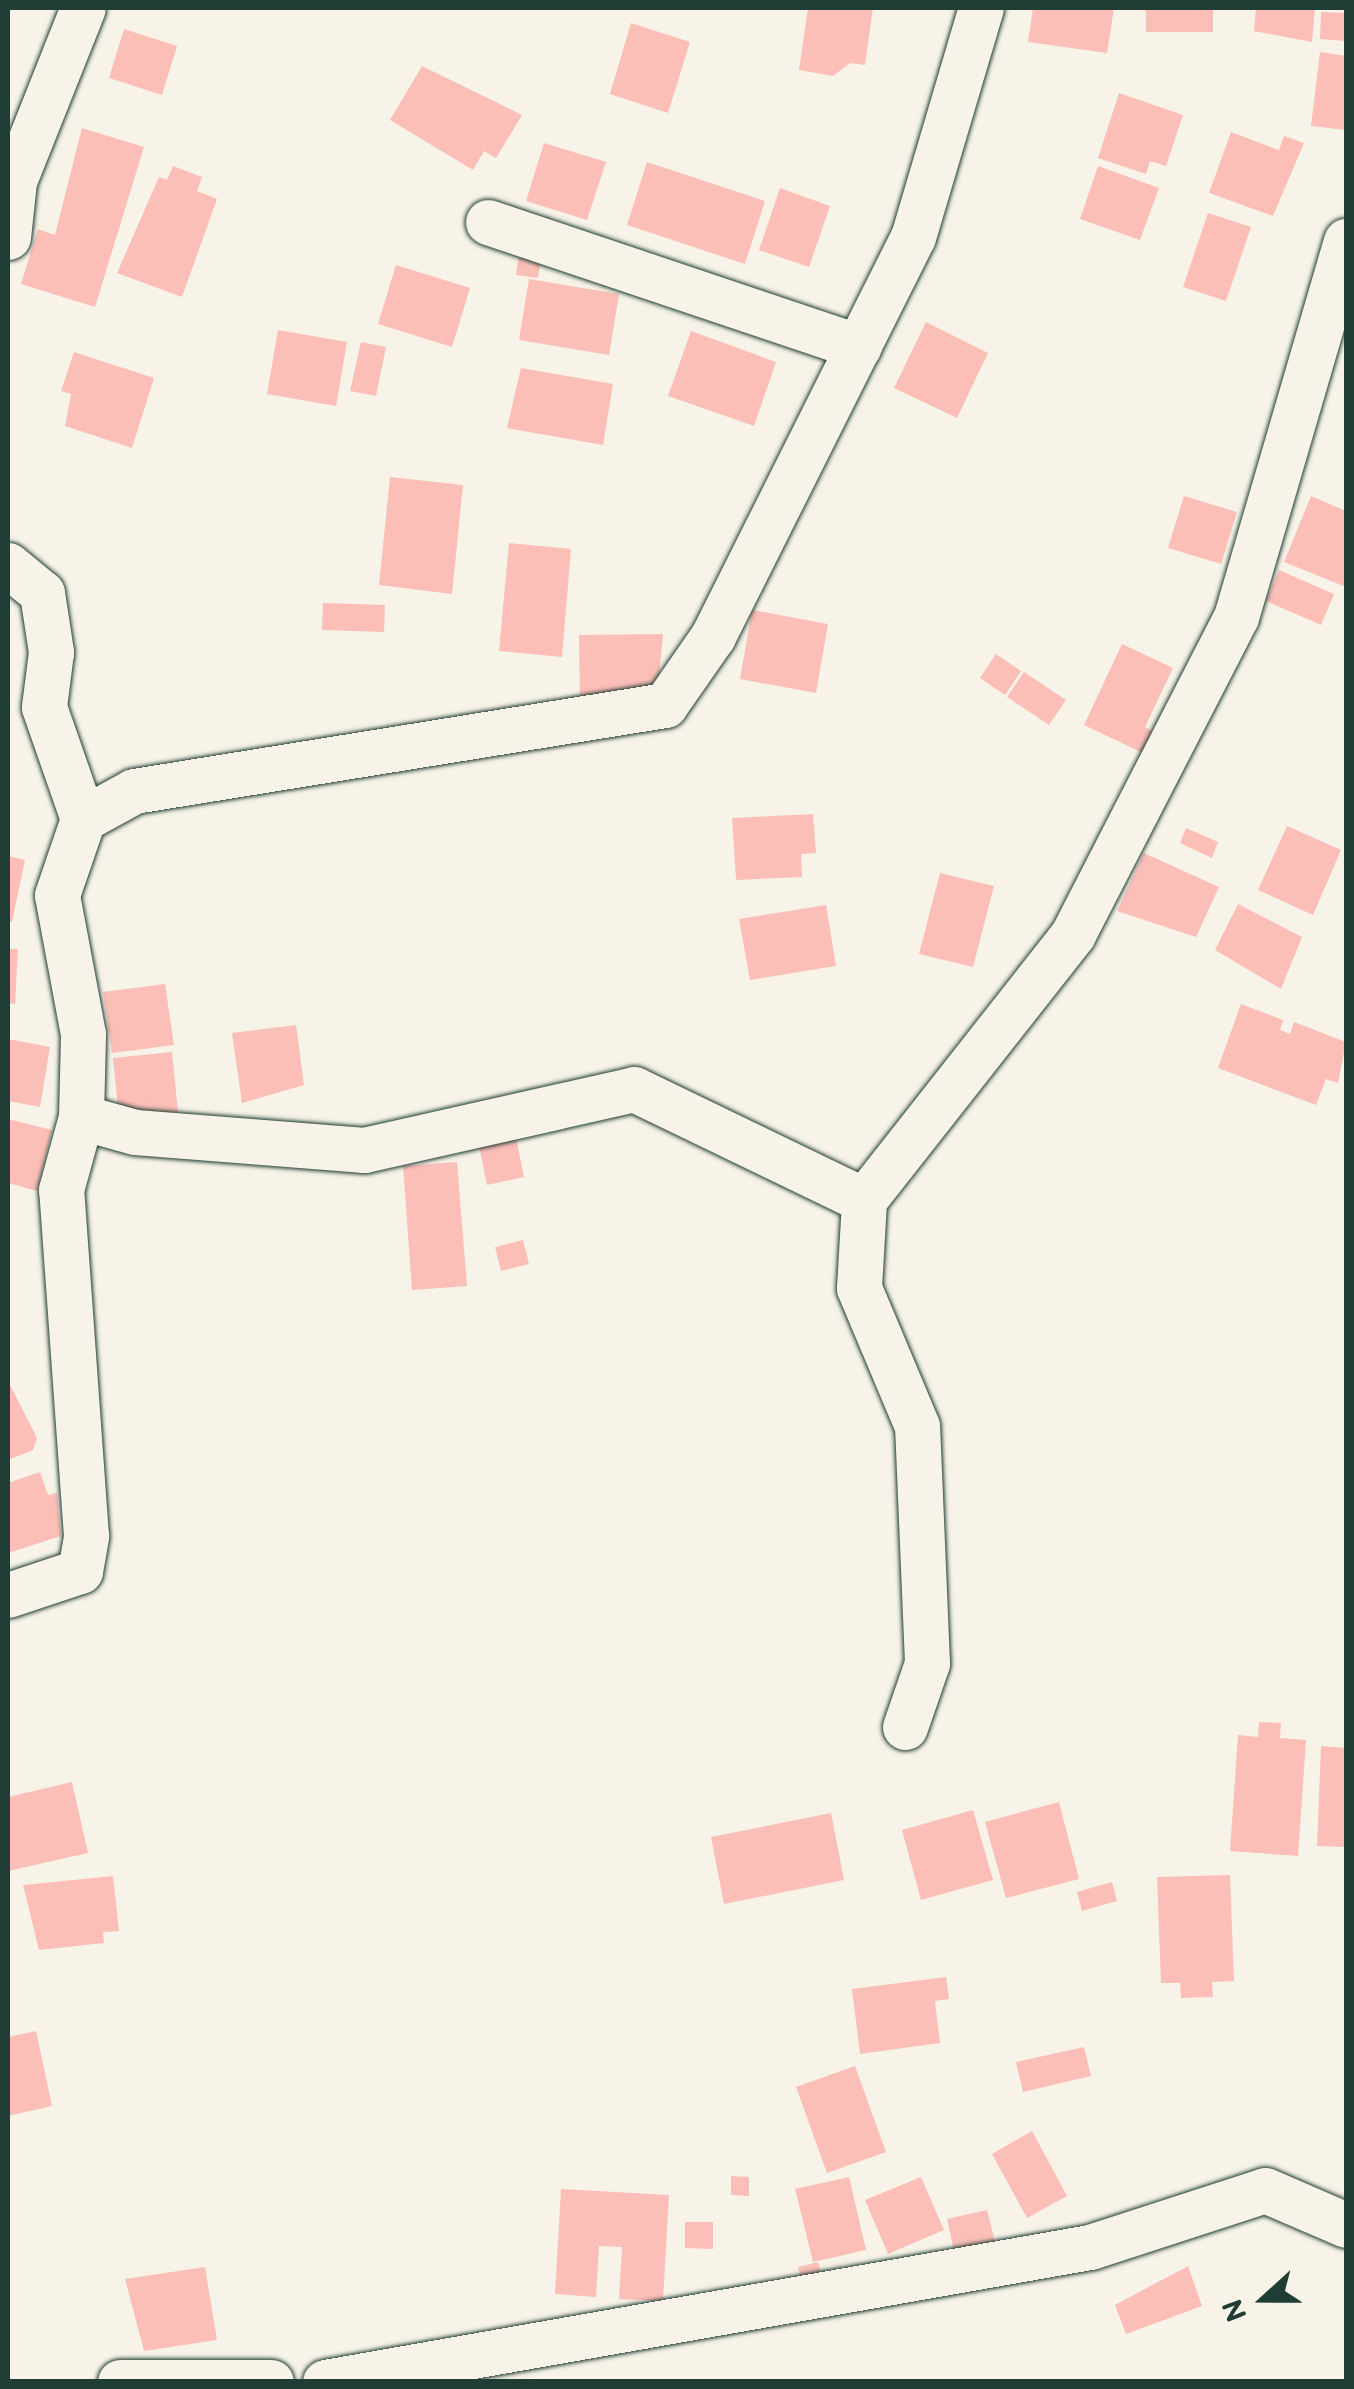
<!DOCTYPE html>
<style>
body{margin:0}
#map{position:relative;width:1354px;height:2389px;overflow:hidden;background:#f7f3e8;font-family:"Balsamiq Sans",sans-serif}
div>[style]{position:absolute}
.building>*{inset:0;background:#fbbfb8}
.roads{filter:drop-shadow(0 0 2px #1f3d34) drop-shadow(0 0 2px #1f3d34)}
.minor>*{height:45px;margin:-22.5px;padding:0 22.5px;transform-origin:22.5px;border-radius:22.5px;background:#f7f3e8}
span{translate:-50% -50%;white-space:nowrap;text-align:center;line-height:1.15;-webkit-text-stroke:8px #f7f3e8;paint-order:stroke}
.frame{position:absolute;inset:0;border:10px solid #1f3d34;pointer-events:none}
.north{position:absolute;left:1214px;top:2249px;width:100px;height:100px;-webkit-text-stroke:8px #f7f3e8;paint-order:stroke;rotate:249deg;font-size:28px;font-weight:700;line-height:40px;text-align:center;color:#1f3d34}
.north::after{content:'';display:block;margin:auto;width:35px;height:45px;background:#1f3d34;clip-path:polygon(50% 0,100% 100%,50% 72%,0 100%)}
</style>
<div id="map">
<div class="building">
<div style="clip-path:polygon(808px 8px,873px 8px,865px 65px,850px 63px,833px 76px,799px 70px)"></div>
<div style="clip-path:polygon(1033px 8px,1114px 8px,1107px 53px,1028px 42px)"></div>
<div style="clip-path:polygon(1146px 8px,1213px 8px,1213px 32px,1146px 32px)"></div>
<div style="clip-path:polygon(1256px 8px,1315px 8px,1312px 42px,1254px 31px)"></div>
<div style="clip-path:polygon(1321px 12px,1346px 13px,1346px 41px,1320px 39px)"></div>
<div style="clip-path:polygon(631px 23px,690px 42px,668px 113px,610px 94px)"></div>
<div style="clip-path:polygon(124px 29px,177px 46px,162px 95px,109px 78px)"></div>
<div style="clip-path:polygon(1320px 52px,1346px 56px,1346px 130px,1311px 126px)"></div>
<div style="clip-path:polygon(422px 66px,522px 115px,496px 158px,484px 151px,473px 170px,390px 120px)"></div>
<div style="clip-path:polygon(1119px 93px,1183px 115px,1166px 166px,1150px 161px,1146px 174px,1098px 158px)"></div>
<div style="clip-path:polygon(82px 128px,144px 147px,95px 307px,21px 284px,38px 229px,55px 235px)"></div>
<div style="clip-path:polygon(1231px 132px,1279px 150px,1284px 136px,1304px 143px,1273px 216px,1209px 193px)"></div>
<div style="clip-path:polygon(544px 143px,606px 162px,587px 220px,526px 201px)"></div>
<div style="clip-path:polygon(647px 162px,765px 201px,745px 264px,627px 225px)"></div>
<div style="clip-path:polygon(173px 166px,202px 177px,197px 191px,217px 199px,182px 297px,117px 273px,159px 177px,167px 180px)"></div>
<div style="clip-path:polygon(1098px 166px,1159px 188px,1140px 240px,1080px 219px)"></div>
<div style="clip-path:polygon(780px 188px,830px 206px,809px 267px,759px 250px)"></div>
<div style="clip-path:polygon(1208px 213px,1251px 227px,1226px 301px,1183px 287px)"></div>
<div style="clip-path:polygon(519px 254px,541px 258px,538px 278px,516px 275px)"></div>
<div style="clip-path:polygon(396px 265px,470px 288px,452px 347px,378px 324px)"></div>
<div style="clip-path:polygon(529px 279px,619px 294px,609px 355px,519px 340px)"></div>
<div style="clip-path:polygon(926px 322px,988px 353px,957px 418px,894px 388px)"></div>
<div style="clip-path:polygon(278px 330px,347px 342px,336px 406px,267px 394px)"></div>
<div style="clip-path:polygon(691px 331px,776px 362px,754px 426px,668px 396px)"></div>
<div style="clip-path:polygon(361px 342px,386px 347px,376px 396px,350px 391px)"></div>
<div style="clip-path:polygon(74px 352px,154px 378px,132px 448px,65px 426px,71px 394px,61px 391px)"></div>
<div style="clip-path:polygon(521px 368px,613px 384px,603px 445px,507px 428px)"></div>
<div style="clip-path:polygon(390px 477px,463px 485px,452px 594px,379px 585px)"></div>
<div style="clip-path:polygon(1184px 496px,1237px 512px,1221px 564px,1168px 548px)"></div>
<div style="clip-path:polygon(1311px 496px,1346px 511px,1346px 587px,1284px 562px)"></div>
<div style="clip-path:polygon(509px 543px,571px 549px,562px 657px,499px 651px)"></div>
<div style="clip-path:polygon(1279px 570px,1334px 594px,1321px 625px,1266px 601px)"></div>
<div style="clip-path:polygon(323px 603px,385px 605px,384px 632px,322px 630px)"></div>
<div style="clip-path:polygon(752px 610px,828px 624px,816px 693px,740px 679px)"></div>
<div style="clip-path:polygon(663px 634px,657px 697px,580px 698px,579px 635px)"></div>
<div style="clip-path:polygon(1122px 644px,1173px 668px,1145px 727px,1159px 734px,1149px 756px,1084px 725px)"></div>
<div style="clip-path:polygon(996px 654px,1021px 671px,1005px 695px,980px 678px)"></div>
<div style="clip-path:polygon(1024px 672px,1066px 700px,1049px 725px,1007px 697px)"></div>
<div style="clip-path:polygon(813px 814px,816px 853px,801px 854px,802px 877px,736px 880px,732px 818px)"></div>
<div style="clip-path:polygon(1287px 826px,1341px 850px,1313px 915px,1258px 890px)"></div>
<div style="clip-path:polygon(1186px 828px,1218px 842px,1212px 858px,1180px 843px)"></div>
<div style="clip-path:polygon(1144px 853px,1219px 887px,1196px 937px,1117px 911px)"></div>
<div style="clip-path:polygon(8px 856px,25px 860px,12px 922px,8px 922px)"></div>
<div style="clip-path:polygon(940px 873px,994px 886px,973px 967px,919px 954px)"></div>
<div style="clip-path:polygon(1238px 904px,1302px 937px,1281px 989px,1215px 950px)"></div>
<div style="clip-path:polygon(826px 905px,836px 966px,750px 980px,739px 919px)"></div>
<div style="clip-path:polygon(8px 949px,18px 949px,15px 1004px,8px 1003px)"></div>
<div style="clip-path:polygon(165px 984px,174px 1045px,112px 1053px,103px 992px)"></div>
<div style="clip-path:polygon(1241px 1004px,1283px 1020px,1280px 1030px,1290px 1034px,1294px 1022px,1346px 1042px,1338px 1083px,1326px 1079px,1316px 1105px,1218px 1068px)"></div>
<div style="clip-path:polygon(296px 1025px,304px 1085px,242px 1103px,232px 1033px)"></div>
<div style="clip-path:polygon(8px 1039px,50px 1047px,40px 1107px,8px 1101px)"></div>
<div style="clip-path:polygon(172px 1052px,178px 1112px,119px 1118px,113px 1058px)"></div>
<div style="clip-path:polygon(8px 1119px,52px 1130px,37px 1191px,8px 1183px)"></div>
<div style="clip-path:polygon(513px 1123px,524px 1177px,487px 1185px,476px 1130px)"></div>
<div style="clip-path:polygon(457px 1162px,467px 1286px,412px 1290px,403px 1166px)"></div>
<div style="clip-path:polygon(523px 1240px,529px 1264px,501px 1271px,495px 1247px)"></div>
<div style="clip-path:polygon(8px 1381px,37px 1438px,33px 1450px,8px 1460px)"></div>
<div style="clip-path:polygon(40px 1472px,48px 1495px,57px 1493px,61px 1536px,8px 1553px,8px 1483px)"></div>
<div style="clip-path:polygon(1259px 1722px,1281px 1723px,1280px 1738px,1306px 1740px,1298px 1856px,1230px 1851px,1238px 1735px,1258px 1737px)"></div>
<div style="clip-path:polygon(1321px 1746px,1346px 1748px,1346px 1847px,1317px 1846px)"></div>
<div style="clip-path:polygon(72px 1782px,88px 1853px,8px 1871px,8px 1797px)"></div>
<div style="clip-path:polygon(1059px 1802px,1079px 1879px,1006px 1898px,985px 1822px)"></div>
<div style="clip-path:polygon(973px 1810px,993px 1880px,921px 1900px,902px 1830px)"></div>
<div style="clip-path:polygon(831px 1813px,844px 1880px,724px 1904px,711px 1837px)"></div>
<div style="clip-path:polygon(1230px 1875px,1234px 1981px,1212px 1982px,1213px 1997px,1181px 1998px,1180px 1983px,1161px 1983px,1157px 1877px)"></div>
<div style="clip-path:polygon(113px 1876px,119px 1931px,103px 1932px,104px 1943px,39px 1950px,23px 1885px)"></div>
<div style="clip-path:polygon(1112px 1882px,1117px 1901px,1082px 1911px,1077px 1892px)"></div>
<div style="clip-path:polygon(946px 1977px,949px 1999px,935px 2001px,940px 2043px,860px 2054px,852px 1989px)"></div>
<div style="clip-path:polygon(36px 2031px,52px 2106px,8px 2116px,8px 2037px)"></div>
<div style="clip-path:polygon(1084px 2047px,1091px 2076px,1023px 2092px,1016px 2062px)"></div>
<div style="clip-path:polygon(855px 2066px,886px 2152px,827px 2173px,796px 2087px)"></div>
<div style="clip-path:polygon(1032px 2131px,1067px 2196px,1027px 2218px,992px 2154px)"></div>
<div style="clip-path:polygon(731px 2176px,749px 2177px,749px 2196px,731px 2195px)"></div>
<div style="clip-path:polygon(849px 2177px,866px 2250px,813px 2262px,795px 2189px)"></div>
<div style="clip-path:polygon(921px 2177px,944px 2230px,888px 2254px,865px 2200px)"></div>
<div style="clip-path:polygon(561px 2189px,669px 2195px,663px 2301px,619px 2299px,622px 2247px,599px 2246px,596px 2297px,555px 2294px)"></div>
<div style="clip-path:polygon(987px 2210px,996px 2246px,955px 2255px,947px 2219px)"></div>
<div style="clip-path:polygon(685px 2222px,713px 2222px,713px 2249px,685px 2248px)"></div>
<div style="clip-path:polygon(818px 2262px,823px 2281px,803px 2286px,798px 2267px)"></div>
<div style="clip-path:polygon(1188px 2266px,1202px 2306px,1126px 2334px,1115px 2305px)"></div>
<div style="clip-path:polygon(205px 2267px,217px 2340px,144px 2351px,125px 2279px)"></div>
</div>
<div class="roads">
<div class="minor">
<div style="left:488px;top:222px;width:391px;rotate:18.6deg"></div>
<div style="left:8px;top:237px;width:56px;rotate:-83.9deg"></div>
<div style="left:14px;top:181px;width:186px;rotate:-68.3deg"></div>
<div style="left:8px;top:565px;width:44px;rotate:39.5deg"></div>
<div style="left:42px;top:593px;width:60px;rotate:81.3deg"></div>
<div style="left:51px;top:652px;width:55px;rotate:97.3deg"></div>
<div style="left:44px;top:707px;width:119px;rotate:70.8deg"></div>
<div style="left:81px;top:1117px;width:56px;rotate:15.5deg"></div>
<div style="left:135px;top:1132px;width:230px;rotate:4.5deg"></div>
<div style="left:364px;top:1150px;width:277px;rotate:-12.7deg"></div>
<div style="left:634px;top:1089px;width:255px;rotate:25.8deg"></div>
<div style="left:8px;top:1595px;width:76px;rotate:-18.4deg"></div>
<div style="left:80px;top:1571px;width:36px;rotate:-80deg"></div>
<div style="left:86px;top:1536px;width:347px;rotate:-94.1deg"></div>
<div style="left:61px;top:1190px;width:76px;rotate:-74.7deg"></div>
<div style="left:81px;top:1117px;width:83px;rotate:-88.6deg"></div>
<div style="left:83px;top:1034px;width:141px;rotate:-100.6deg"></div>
<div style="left:57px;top:895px;width:80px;rotate:-71.1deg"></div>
<div style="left:83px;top:819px;width:58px;rotate:-28.8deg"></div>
<div style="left:134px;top:791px;width:538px;rotate:-9.2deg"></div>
<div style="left:665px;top:705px;width:84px;rotate:-55.2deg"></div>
<div style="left:713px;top:636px;width:446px;rotate:-63.4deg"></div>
<div style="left:913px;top:237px;width:239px;rotate:-73.5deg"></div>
<div style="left:905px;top:1727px;width:68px;rotate:-71deg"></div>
<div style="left:927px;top:1663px;width:237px;rotate:-92.4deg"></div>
<div style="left:917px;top:1426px;width:150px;rotate:-112.8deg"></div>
<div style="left:859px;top:1288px;width:88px;rotate:-86.7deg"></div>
<div style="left:864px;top:1200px;width:338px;rotate:-51.8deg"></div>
<div style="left:1073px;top:934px;width:356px;rotate:-62.8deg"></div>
<div style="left:1236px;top:617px;width:392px;rotate:-73.7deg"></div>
<div style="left:120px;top:2382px;width:151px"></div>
<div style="left:325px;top:2382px;width:777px;rotate:-10.01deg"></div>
<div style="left:1090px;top:2247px;width:184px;rotate:-18deg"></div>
<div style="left:1265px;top:2190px;width:88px;rotate:23.4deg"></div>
</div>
</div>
<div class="frame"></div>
<div class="north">N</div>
</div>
